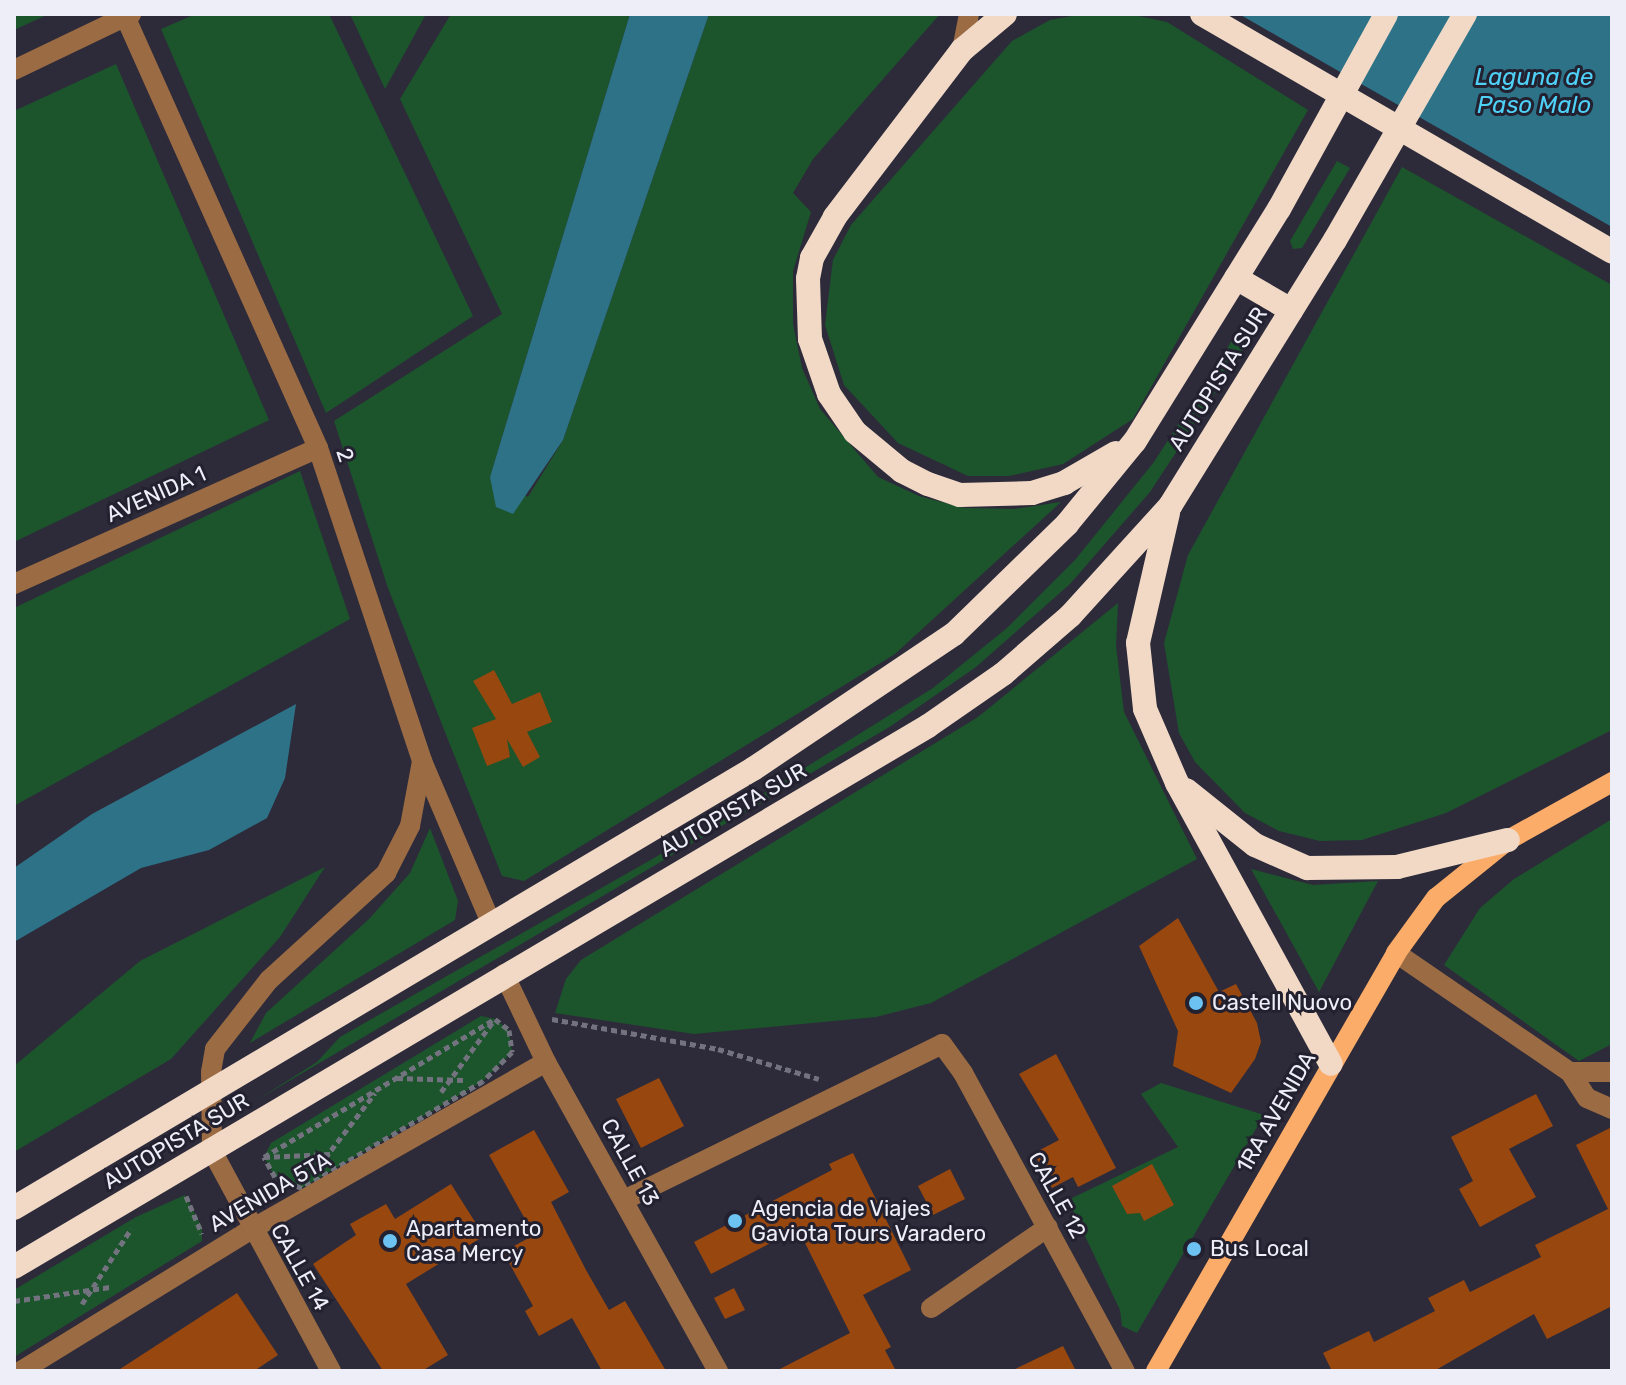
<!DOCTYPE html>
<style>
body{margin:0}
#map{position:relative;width:1626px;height:1385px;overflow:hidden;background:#2d2b3a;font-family:Rubik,sans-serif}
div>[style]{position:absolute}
.green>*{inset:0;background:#1c552c}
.water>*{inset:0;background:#2e7287}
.building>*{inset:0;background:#98470f}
.path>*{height:5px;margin-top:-2.5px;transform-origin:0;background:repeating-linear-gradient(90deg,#73727f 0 6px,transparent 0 10px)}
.minor>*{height:20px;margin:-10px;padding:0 10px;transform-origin:10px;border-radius:10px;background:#9b6b43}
.major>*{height:20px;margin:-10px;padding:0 10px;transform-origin:10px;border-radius:10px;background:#fcac69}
.highway>*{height:24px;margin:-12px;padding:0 12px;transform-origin:12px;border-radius:12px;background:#f1d9c6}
.highway-bridge>*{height:24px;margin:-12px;padding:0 12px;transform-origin:12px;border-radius:12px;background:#f1d9c6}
.dots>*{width:22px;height:22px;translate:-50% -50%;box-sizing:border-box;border:4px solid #232130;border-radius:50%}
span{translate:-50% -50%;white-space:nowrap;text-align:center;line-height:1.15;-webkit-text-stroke:6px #232130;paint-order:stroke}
.street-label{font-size:22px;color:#eeeef8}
.poi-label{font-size:22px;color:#eeeef8}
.left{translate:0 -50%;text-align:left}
.water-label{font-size:24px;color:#4ed0f7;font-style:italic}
.frame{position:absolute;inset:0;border:16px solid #eeeef8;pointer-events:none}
</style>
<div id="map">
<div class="green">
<div style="clip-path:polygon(14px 14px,49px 14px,14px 30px)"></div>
<div style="clip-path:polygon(196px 14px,329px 14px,473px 316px,326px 413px,161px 29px)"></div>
<div style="clip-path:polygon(350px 14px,426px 14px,385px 89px)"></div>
<div style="clip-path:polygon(451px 14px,630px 14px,490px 477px,528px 497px,563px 440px,709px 14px,940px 14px,813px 159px,793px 193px,811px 212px,793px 271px,793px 324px,802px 368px,820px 409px,878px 477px,919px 496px,964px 508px,1014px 509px,1061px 502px,895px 654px,524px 881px,502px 876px,388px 588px,334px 421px,502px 314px,400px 99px)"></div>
<div style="clip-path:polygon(1083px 14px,1129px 14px,1167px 22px,1308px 110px,1133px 419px,1063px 464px,1009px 476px,968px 476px,898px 443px,844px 385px,825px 325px,833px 260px,851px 225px,1012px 41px,1050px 20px)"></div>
<div style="clip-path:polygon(116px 64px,269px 420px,16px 541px,14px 111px)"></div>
<div style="clip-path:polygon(1337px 161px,1350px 168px,1302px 248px,1293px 249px,1290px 241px)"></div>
<div style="clip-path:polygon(1402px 167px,1612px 285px,1612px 730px,1446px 813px,1362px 840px,1320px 841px,1279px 831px,1245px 813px,1195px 762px,1179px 733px,1164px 643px,1188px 555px)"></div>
<div style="clip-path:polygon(1235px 336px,1247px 344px,1150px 492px,1070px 584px,976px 667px,891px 726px,255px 1101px,317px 1062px,340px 1037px,726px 817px,933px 688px,1007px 628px,1075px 560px,1154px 462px)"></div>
<div style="clip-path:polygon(300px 471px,350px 619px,14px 806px,14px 608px)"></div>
<div style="clip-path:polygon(1118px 603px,1116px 646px,1124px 712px,1197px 859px,931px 1003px,876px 1017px,694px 1034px,555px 1013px,566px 979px,581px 960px,978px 717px)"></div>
<div style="clip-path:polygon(1612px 819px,1612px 1044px,1579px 1061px,1444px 965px,1480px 908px,1514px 879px)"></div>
<div style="clip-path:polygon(430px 828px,458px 901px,455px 920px,250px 1043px,266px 1013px,369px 919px,410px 873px)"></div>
<div style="clip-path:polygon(325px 867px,280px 937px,171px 1059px,14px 1152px,14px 1066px,140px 961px)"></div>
<div style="clip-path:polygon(1251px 869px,1313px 885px,1378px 881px,1319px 992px)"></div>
<div style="clip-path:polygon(481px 1016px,495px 1019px,509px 1030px,512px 1052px,483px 1081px,302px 1188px,275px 1177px,264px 1157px,271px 1143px)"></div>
<div style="clip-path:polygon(1161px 1083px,1264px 1115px,1137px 1333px,1122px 1326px,1120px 1310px,1068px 1200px,1178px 1147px,1141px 1094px)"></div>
<div style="clip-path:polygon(185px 1195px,202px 1227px,202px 1241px,14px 1357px,14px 1290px,136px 1217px)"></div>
</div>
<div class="water">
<div style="clip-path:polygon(630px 14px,709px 14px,563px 440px,513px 514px,496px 507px,490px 477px)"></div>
<div style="clip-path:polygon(1239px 14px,1612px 14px,1612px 227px,1279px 37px)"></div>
<div style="clip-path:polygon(296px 704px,285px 778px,267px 818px,209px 850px,141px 868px,14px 942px,14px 868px,92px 814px)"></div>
</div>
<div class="building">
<div style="clip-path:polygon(494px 670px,512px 704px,540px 692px,552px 722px,527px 732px,540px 757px,523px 767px,507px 739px,510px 757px,487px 766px,472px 728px,496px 719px,473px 681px)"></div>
<div style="clip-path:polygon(1178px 918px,1219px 992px,1236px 984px,1257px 1023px,1261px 1042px,1255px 1059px,1231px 1093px,1173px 1066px,1178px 1031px,1139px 946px)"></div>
<div style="clip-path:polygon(1056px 1054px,1116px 1168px,1078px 1187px,1073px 1177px,1052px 1188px,1034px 1153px,1059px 1140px,1019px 1074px)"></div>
<div style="clip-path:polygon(659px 1078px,684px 1126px,641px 1148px,616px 1099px)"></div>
<div style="clip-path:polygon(1536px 1094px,1553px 1126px,1509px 1149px,1536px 1197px,1480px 1227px,1459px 1189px,1473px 1181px,1451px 1137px)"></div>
<div style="clip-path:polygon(1612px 1127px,1612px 1306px,1547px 1339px,1534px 1314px,1434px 1371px,1332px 1371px,1323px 1353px,1369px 1331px,1374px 1342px,1435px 1311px,1428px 1298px,1464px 1280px,1470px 1292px,1541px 1257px,1535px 1245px,1608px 1209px,1576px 1145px)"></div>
<div style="clip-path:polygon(534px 1130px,569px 1192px,551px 1202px,586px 1270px,609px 1310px,625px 1301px,666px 1371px,602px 1371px,572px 1318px,539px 1336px,525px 1311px,533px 1306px,503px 1252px,534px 1235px,489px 1155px)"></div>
<div style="clip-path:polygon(853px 1153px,911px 1270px,863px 1295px,891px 1347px,885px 1350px,896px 1371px,776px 1371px,850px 1333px,798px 1229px,711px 1274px,694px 1242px,832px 1170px,829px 1164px)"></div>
<div style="clip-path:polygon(1152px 1164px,1174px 1205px,1144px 1221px,1140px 1213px,1127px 1214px,1112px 1186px)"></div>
<div style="clip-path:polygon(950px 1169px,965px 1199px,933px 1215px,918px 1186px)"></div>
<div style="clip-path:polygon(451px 1184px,484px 1236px,406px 1284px,448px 1355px,422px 1371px,383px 1371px,313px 1264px,356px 1235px,350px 1224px,386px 1204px,395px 1219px)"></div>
<div style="clip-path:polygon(734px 1288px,745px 1310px,725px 1319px,714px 1298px)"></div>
<div style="clip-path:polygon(237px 1293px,278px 1355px,254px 1371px,117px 1371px)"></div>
<div style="clip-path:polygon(1063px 1346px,1076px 1371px,1011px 1371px)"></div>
</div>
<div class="path">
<div style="left:495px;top:1019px;width:18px;rotate:38deg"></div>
<div style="left:509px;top:1030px;width:22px;rotate:82deg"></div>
<div style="left:512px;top:1052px;width:41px;rotate:135deg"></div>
<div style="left:483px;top:1081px;width:210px;rotate:149.4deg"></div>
<div style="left:302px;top:1188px;width:29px;rotate:-158deg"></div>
<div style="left:275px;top:1177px;width:23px;rotate:-119deg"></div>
<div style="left:264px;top:1157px;width:269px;rotate:-30.9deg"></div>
<div style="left:552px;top:1019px;width:169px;rotate:10.2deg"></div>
<div style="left:718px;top:1049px;width:105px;rotate:16.5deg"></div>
<div style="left:397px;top:1078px;width:66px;rotate:1.7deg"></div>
<div style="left:441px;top:1092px;width:86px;rotate:-53.5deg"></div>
<div style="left:264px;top:1157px;width:66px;rotate:-2.6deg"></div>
<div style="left:325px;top:1158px;width:82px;rotate:-52.4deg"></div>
<div style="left:186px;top:1196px;width:41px;rotate:67.2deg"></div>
<div style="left:14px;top:1301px;width:97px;rotate:-8.3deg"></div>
<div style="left:82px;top:1304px;width:90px;rotate:-56.8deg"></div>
</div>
<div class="minor">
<div style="left:124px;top:14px;width:475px;rotate:65.9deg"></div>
<div style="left:318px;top:448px;width:330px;rotate:71.6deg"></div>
<div style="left:422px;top:761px;width:176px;rotate:66.9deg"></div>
<div style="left:962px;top:50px;width:37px;rotate:-79deg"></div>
<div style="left:14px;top:70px;width:130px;rotate:-25.6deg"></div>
<div style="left:14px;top:584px;width:333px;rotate:-24.1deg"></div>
<div style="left:1396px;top:953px;width:211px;rotate:34.4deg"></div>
<div style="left:1570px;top:1072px;width:42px"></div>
<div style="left:504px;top:974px;width:98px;rotate:64.5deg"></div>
<div style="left:546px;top:1062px;width:354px;rotate:60.9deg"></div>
<div style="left:1570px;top:1072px;width:31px;rotate:57deg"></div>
<div style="left:1587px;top:1098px;width:27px;rotate:24deg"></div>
<div style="left:624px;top:1200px;width:354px;rotate:-26.1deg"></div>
<div style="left:942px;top:1044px;width:36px;rotate:54deg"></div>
<div style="left:963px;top:1073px;width:339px;rotate:61.5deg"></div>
<div style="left:931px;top:1308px;width:142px;rotate:-34.7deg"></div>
<div style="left:21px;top:1371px;width:271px;rotate:-31.6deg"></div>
<div style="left:252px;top:1229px;width:338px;rotate:-29.6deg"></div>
<div style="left:331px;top:1371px;width:250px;rotate:-118.4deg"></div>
<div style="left:212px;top:1151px;width:79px;rotate:-90.7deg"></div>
<div style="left:211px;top:1072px;width:23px;rotate:-80deg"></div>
<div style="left:215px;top:1049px;width:88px;rotate:-52deg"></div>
<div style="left:269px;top:980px;width:159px;rotate:-42.4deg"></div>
<div style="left:386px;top:873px;width:53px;rotate:-62.9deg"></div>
<div style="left:410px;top:826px;width:66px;rotate:-79.5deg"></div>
</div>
<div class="major">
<div style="left:1156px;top:1371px;width:482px;rotate:-60.1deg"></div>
<div style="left:1396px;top:953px;width:68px;rotate:-54deg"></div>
<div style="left:1436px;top:898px;width:92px;rotate:-38.9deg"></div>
<div style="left:1508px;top:840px;width:119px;rotate:-29.1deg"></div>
</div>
<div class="highway">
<div style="left:1005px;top:14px;width:56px;rotate:140.1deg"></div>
<div style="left:962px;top:50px;width:210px;rotate:127.3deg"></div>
<div style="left:835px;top:217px;width:47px;rotate:119.3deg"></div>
<div style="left:812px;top:258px;width:21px;rotate:101deg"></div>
<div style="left:808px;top:279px;width:60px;rotate:88.1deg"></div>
<div style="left:810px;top:339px;width:58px;rotate:70.9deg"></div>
<div style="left:829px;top:394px;width:46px;rotate:55.6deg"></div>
<div style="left:855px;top:432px;width:61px;rotate:39.7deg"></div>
<div style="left:902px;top:471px;width:29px;rotate:27deg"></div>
<div style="left:928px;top:484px;width:34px;rotate:19deg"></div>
<div style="left:960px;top:495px;width:72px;rotate:-1.6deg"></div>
<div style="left:1032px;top:493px;width:34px;rotate:-17deg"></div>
<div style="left:1064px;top:483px;width:60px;rotate:-30deg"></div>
<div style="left:1202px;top:14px;width:474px;rotate:30.1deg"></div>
<div style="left:1236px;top:278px;width:64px;rotate:30.2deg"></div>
<div style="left:1168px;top:513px;width:133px;rotate:103deg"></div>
<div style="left:1138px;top:643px;width:66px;rotate:83.9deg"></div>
<div style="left:1145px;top:709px;width:81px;rotate:66.6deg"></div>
<div style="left:1177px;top:783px;width:320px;rotate:61.3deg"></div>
<div style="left:1186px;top:790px;width:88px;rotate:38.6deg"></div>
<div style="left:1255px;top:845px;width:57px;rotate:23.9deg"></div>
<div style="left:1307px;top:868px;width:90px;rotate:-0.6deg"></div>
<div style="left:1397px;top:867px;width:114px;rotate:-13.7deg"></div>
<div style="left:14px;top:1208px;width:860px;rotate:-30.71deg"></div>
<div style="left:753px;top:769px;width:242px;rotate:-33.9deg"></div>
<div style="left:954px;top:634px;width:158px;rotate:-44.2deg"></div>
<div style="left:1067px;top:524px;width:107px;rotate:-50.7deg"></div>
<div style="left:1135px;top:441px;width:273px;rotate:-58.2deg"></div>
<div style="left:14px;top:1267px;width:1062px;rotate:-30.62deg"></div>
<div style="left:928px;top:726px;width:91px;rotate:-34.7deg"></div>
<div style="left:1003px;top:674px;width:89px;rotate:-40.9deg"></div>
<div style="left:1070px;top:616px;width:149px;rotate:-47.7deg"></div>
<div style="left:1170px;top:506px;width:313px;rotate:-58.2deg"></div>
</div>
<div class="highway-bridge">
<div style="left:1279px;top:209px;width:222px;rotate:-61.2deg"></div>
<div style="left:1335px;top:240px;width:261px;rotate:-60.1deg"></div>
</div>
<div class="dots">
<div style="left:1196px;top:1003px;background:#6cc3f2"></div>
<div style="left:735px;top:1221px;background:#6cc3f2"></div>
<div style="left:390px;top:1241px;background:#6cc3f2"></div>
<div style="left:1194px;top:1249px;background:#6cc3f2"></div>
</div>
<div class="street-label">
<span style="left:1218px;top:379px;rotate:-58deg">AUTOPISTA SUR</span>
<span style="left:345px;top:455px;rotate:71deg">2</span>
<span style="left:156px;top:494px;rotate:-24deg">AVENIDA 1</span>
<span style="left:733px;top:810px;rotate:-30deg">AUTOPISTA SUR</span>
<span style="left:1276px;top:1112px;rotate:-60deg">1RA AVENIDA</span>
<span style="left:176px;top:1141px;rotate:-31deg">AUTOPISTA SUR</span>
<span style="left:630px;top:1162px;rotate:61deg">CALLE 13</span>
<span style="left:270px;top:1192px;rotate:-30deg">AVENIDA 5TA</span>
<span style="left:1057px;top:1195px;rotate:61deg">CALLE 12</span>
<span style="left:300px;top:1267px;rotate:61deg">CALLE 14</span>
</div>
<div class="poi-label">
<span class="left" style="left:1212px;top:1003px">Castell Nuovo</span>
<span class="left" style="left:751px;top:1221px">Agencia de Viajes<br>Gaviota Tours Varadero</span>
<span class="left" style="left:406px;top:1241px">Apartamento<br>Casa Mercy</span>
<span class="left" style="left:1210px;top:1249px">Bus Local</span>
</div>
<div class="water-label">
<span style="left:1534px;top:92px">Laguna de<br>Paso Malo</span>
</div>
<div class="frame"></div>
</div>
